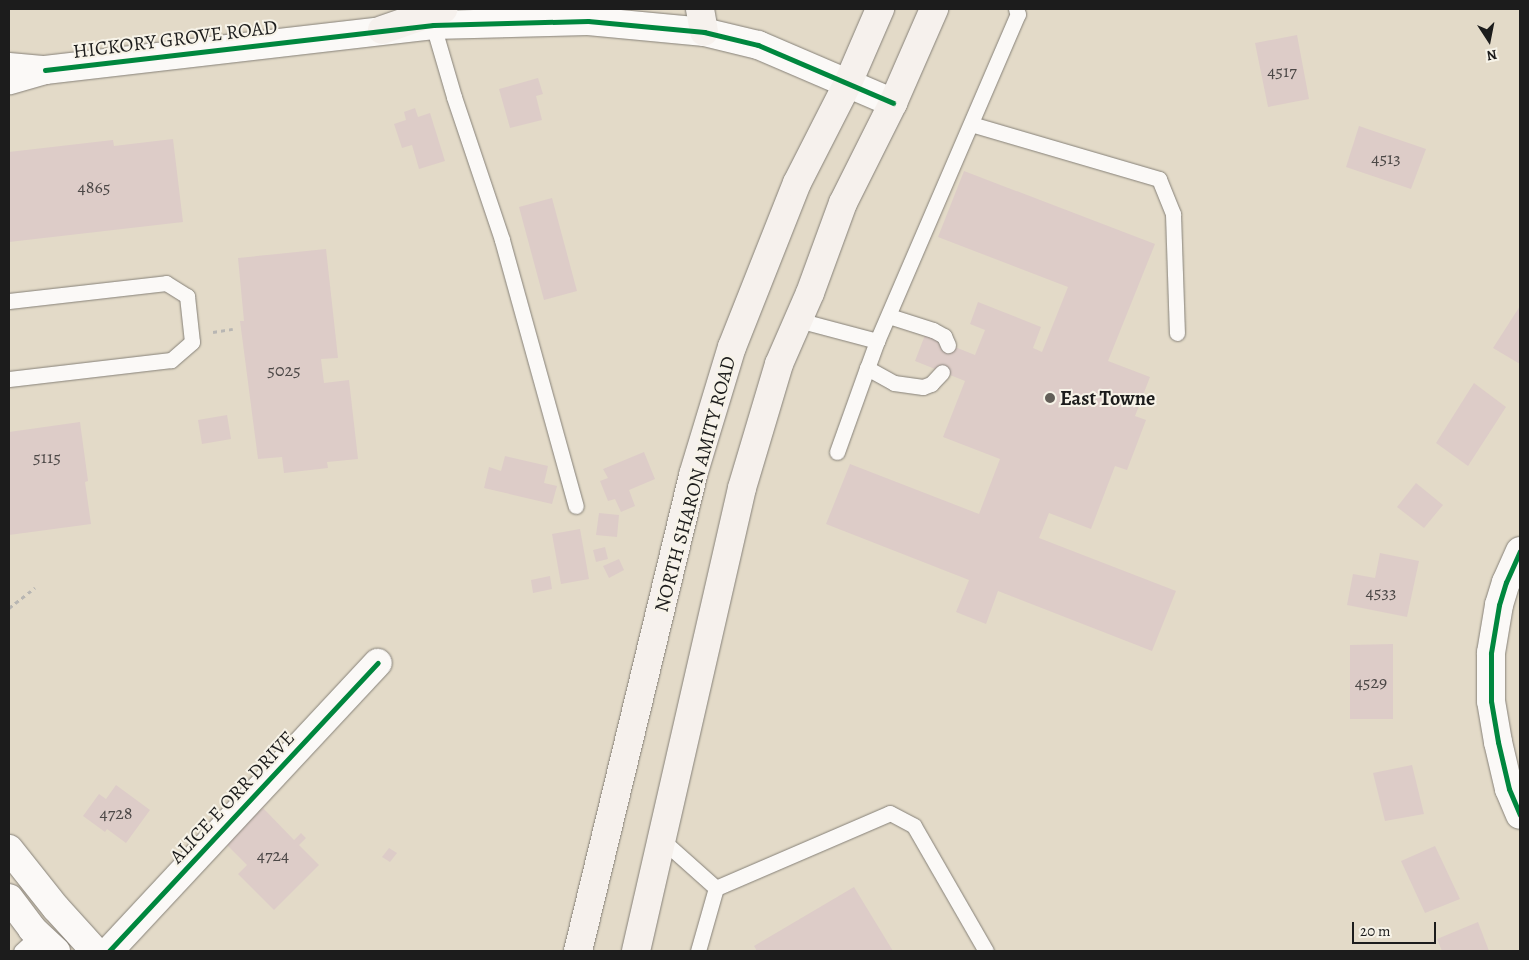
<!DOCTYPE html>
<style>
body{margin:0}
#map{position:relative;width:1529px;height:960px;overflow:hidden;background:#e3dac8;font-family:Alegreya,serif}
div>[style]{position:absolute}
.building>*{inset:0;background:#ddccc8}
.path>*{height:3px;margin-top:-1.5px;transform-origin:0;background:repeating-linear-gradient(90deg,#b8b6b3 0 4px,transparent 0 8px)}
.roads{filter:drop-shadow(0 0 1px #868178) drop-shadow(0 0 1px #868178)}
.service>*{height:15px;margin:-7.5px;padding:0 7.5px;transform-origin:7.5px;border-radius:7.5px;background:#fbf9f7}
.minor>*{height:28px;margin:-14px;padding:0 14px;transform-origin:14px;border-radius:14px;background:#fbf9f7}
.tertiary>*{height:28px;margin:-14px;padding:0 14px;transform-origin:14px;border-radius:14px;background:#fbf9f7}
.secondary>*{height:28px;margin:-14px;padding:0 14px;transform-origin:14px;border-radius:14px;background:#f6f1ed}
.cycleway>*{height:5px;margin:-2.5px;padding:0 2.5px;transform-origin:2.5px;border-radius:2.5px;background:#00873e}
.dots>*{width:14px;height:14px;translate:-50% -50%;box-sizing:border-box;border:2px solid #f7f3e8;border-radius:50%}
span{translate:-50% -50%;white-space:nowrap;text-align:center;line-height:1.15;-webkit-text-stroke:4px #f7f3e8;paint-order:stroke}
.number-label{font-size:18px;color:#4c4847}
.number-label span{-webkit-text-stroke-width:0}
.street-label{font-size:20px;color:#1c1c1c}
.poi-label{font-size:20px;color:#1c1c1c;font-weight:700}
.left{translate:0 -50%;text-align:left}
.frame{position:absolute;inset:0;border:10px solid #1c1c1c;pointer-events:none}
.north{position:absolute;left:1464px;top:15px;width:50px;height:50px;-webkit-text-stroke:4px #f7f3e8;paint-order:stroke;rotate:169deg;font-size:14px;font-weight:700;line-height:20px;text-align:center;color:#1c1c1c}
.north::after{content:'';display:block;margin:auto;width:18px;height:22px;background:#1c1c1c;clip-path:polygon(50% 0,100% 100%,50% 72%,0 100%)}
.scale{position:absolute;left:1352px;top:922px;width:84px;height:22px;box-sizing:border-box;border:2px solid #1c1c1c;border-top:0;padding-left:6px;font-size:15px;line-height:18px;white-space:nowrap;color:#1c1c1c;-webkit-text-stroke:4px #f7f3e8;paint-order:stroke}
</style>
<div id="map">
<div class="building">
<div style="clip-path:polygon(1297px 35px,1309px 99px,1268px 107px,1255px 43px)"></div>
<div style="clip-path:polygon(538px 78px,543px 94px,536px 96px,542px 120px,510px 128px,499px 89px)"></div>
<div style="clip-path:polygon(415px 108px,418px 117px,430px 113px,445px 161px,419px 169px,412px 145px,402px 148px,394px 124px,406px 120px,404px 112px)"></div>
<div style="clip-path:polygon(1359px 126px,1426px 149px,1411px 189px,1346px 167px)"></div>
<div style="clip-path:polygon(173px 139px,183px 222px,9px 242px,9px 152px,113px 140px,114px 146px)"></div>
<div style="clip-path:polygon(964px 171px,1155px 244px,1108px 361px,1150px 377px,1135px 416px,1146px 420px,1127px 470px,1115px 466px,1091px 529px,1049px 513px,1039px 538px,1176px 591px,1152px 651px,998px 591px,986px 624px,956px 612px,969px 580px,826px 524px,850px 464px,979px 514px,1000px 459px,943px 437px,965px 381px,915px 361px,925px 335px,975px 355px,985px 330px,970px 324px,978px 302px,1041px 327px,1033px 348px,1042px 352px,1068px 287px,938px 237px)"></div>
<div style="clip-path:polygon(552px 198px,577px 291px,544px 300px,519px 207px)"></div>
<div style="clip-path:polygon(326px 249px,338px 358px,321px 359px,324px 383px,349px 380px,358px 459px,327px 462px,328px 468px,284px 473px,282px 457px,258px 459px,240px 321px,244px 321px,238px 258px)"></div>
<div style="clip-path:polygon(1520px 306px,1520px 364px,1493px 348px)"></div>
<div style="clip-path:polygon(1474px 383px,1506px 407px,1468px 466px,1436px 443px)"></div>
<div style="clip-path:polygon(227px 415px,231px 439px,202px 444px,198px 420px)"></div>
<div style="clip-path:polygon(80px 422px,88px 481px,85px 482px,91px 524px,9px 535px,9px 432px)"></div>
<div style="clip-path:polygon(644px 452px,655px 479px,629px 490px,635px 506px,621px 512px,615px 499px,608px 501px,600px 481px,608px 478px,603px 469px)"></div>
<div style="clip-path:polygon(505px 456px,548px 466px,544px 483px,557px 486px,552px 504px,484px 488px,489px 467px,501px 471px)"></div>
<div style="clip-path:polygon(1416px 483px,1443px 505px,1424px 528px,1397px 507px)"></div>
<div style="clip-path:polygon(599px 513px,619px 515px,617px 537px,596px 535px)"></div>
<div style="clip-path:polygon(580px 529px,589px 579px,561px 584px,552px 534px)"></div>
<div style="clip-path:polygon(605px 547px,608px 559px,596px 562px,593px 550px)"></div>
<div style="clip-path:polygon(1380px 553px,1419px 561px,1407px 617px,1347px 605px,1353px 574px,1375px 578px)"></div>
<div style="clip-path:polygon(619px 559px,624px 570px,609px 578px,603px 566px)"></div>
<div style="clip-path:polygon(550px 576px,552px 589px,533px 593px,531px 580px)"></div>
<div style="clip-path:polygon(1393px 644px,1393px 719px,1350px 719px,1350px 645px)"></div>
<div style="clip-path:polygon(1412px 765px,1424px 814px,1385px 821px,1373px 773px)"></div>
<div style="clip-path:polygon(116px 785px,150px 810px,126px 843px,107px 829px,105px 832px,83px 816px,99px 794px,106px 799px)"></div>
<div style="clip-path:polygon(263px 808px,294px 840px,301px 833px,306px 838px,299px 845px,319px 865px,274px 910px,238px 874px,247px 865px,226px 844px)"></div>
<div style="clip-path:polygon(1435px 846px,1460px 899px,1425px 913px,1401px 861px)"></div>
<div style="clip-path:polygon(389px 848px,397px 853px,390px 862px,382px 857px)"></div>
<div style="clip-path:polygon(854px 887px,893px 951px,757px 951px,754px 946px)"></div>
<div style="clip-path:polygon(1478px 922px,1489px 951px,1442px 951px,1437px 939px)"></div>
</div>
<div class="path">
<div style="left:213px;top:332px;width:20px;rotate:-9deg"></div>
<div style="left:9px;top:608px;width:33px;rotate:-38deg"></div>
</div>
<div class="roads">
<div class="service">
<div style="left:433px;top:25px;width:75px;rotate:73.7deg"></div>
<div style="left:454px;top:97px;width:151px;rotate:71.4deg"></div>
<div style="left:502px;top:240px;width:276px;rotate:74.5deg"></div>
<div style="left:971px;top:124px;width:196px;rotate:16.3deg"></div>
<div style="left:1159px;top:179px;width:38px;rotate:68deg"></div>
<div style="left:1173px;top:214px;width:119px;rotate:88.1deg"></div>
<div style="left:9px;top:301px;width:158px;rotate:-6.5deg"></div>
<div style="left:166px;top:283px;width:25px;rotate:32deg"></div>
<div style="left:187px;top:296px;width:46px;rotate:83.8deg"></div>
<div style="left:192px;top:342px;width:28px;rotate:139deg"></div>
<div style="left:171px;top:360px;width:163px;rotate:173.3deg"></div>
<div style="left:889px;top:316px;width:46px;rotate:17.7deg"></div>
<div style="left:933px;top:330px;width:13px;rotate:29deg"></div>
<div style="left:944px;top:336px;width:10px;rotate:66deg"></div>
<div style="left:798px;top:320px;width:82px;rotate:14.9deg"></div>
<div style="left:877px;top:341px;width:356px;rotate:-66.7deg"></div>
<div style="left:1018px;top:14px;width:5px;rotate:-112deg"></div>
<div style="left:877px;top:341px;width:29px;rotate:110deg"></div>
<div style="left:867px;top:368px;width:31px;rotate:29deg"></div>
<div style="left:894px;top:383px;width:29px;rotate:8deg"></div>
<div style="left:923px;top:387px;width:9px;rotate:-21deg"></div>
<div style="left:931px;top:384px;width:16px;rotate:-47deg"></div>
<div style="left:837px;top:452px;width:89px;rotate:-70.3deg"></div>
<div style="left:661px;top:839px;width:74px;rotate:41.7deg"></div>
<div style="left:21px;top:951px;width:24px;rotate:-42deg"></div>
<div style="left:698px;top:951px;width:66px;rotate:-74.1deg"></div>
<div style="left:716px;top:888px;width:189px;rotate:-23.3deg"></div>
<div style="left:890px;top:813px;width:27px;rotate:28deg"></div>
<div style="left:914px;top:826px;width:144px;rotate:60.1deg"></div>
</div>
<div class="minor">
<div style="left:1520px;top:551px;width:34px;rotate:114deg"></div>
<div style="left:1506px;top:582px;width:24px;rotate:107deg"></div>
<div style="left:1499px;top:605px;width:49px;rotate:99.5deg"></div>
<div style="left:1491px;top:653px;width:48px;rotate:90deg"></div>
<div style="left:1491px;top:701px;width:42px;rotate:80.3deg"></div>
<div style="left:1498px;top:742px;width:48px;rotate:76.8deg"></div>
<div style="left:1509px;top:789px;width:28px;rotate:67deg"></div>
<div style="left:109px;top:951px;width:394px;rotate:-47deg"></div>
</div>
<div class="tertiary">
<div style="left:9px;top:67px;width:36px;rotate:5deg"></div>
<div style="left:45px;top:70px;width:37px;rotate:164deg"></div>
<div style="left:45px;top:70px;width:391px;rotate:-6.6deg"></div>
<div style="left:433px;top:25px;width:155px;rotate:-1.5deg"></div>
<div style="left:588px;top:21px;width:117px;rotate:5.4deg"></div>
<div style="left:704px;top:32px;width:56px;rotate:13.5deg"></div>
<div style="left:758px;top:45px;width:147px;rotate:23.2deg"></div>
<div style="left:9px;top:849px;width:75px;rotate:51.5deg"></div>
<div style="left:56px;top:908px;width:58px;rotate:47.8deg"></div>
<div style="left:9px;top:898px;width:39px;rotate:53deg"></div>
<div style="left:32px;top:929px;width:33px;rotate:43deg"></div>
</div>
<div class="secondary">
<div style="left:700px;top:9px;width:23px;rotate:80deg"></div>
<div style="left:382px;top:30px;width:65px;rotate:-19deg"></div>
<div style="left:578px;top:951px;width:490px;rotate:-76.4deg"></div>
<div style="left:693px;top:475px;width:134px;rotate:-73.1deg"></div>
<div style="left:732px;top:347px;width:176px;rotate:-68.4deg"></div>
<div style="left:797px;top:183px;width:112px;rotate:-63deg"></div>
<div style="left:848px;top:83px;width:81px;rotate:-66.6deg"></div>
<div style="left:636px;top:951px;width:475px;rotate:-77.1deg"></div>
<div style="left:742px;top:488px;width:129px;rotate:-73.4deg"></div>
<div style="left:779px;top:364px;width:77px;rotate:-66.4deg"></div>
<div style="left:810px;top:293px;width:96px;rotate:-69.9deg"></div>
<div style="left:843px;top:203px;width:112px;rotate:-63.4deg"></div>
<div style="left:893px;top:103px;width:103px;rotate:-66.4deg"></div>
</div>
</div>
<div class="cycleway">
<div style="left:45px;top:70px;width:391px;rotate:-6.6deg"></div>
<div style="left:433px;top:25px;width:155px;rotate:-1.5deg"></div>
<div style="left:588px;top:21px;width:117px;rotate:5.4deg"></div>
<div style="left:704px;top:32px;width:56px;rotate:13.5deg"></div>
<div style="left:758px;top:45px;width:147px;rotate:23.2deg"></div>
<div style="left:1520px;top:551px;width:34px;rotate:114deg"></div>
<div style="left:1506px;top:582px;width:24px;rotate:107deg"></div>
<div style="left:1499px;top:605px;width:49px;rotate:99.5deg"></div>
<div style="left:1491px;top:653px;width:48px;rotate:90deg"></div>
<div style="left:1491px;top:701px;width:42px;rotate:80.3deg"></div>
<div style="left:1498px;top:742px;width:48px;rotate:76.8deg"></div>
<div style="left:1509px;top:789px;width:28px;rotate:67deg"></div>
<div style="left:109px;top:951px;width:394px;rotate:-47deg"></div>
</div>
<div class="dots">
<div style="left:1050px;top:398px;background:#625e58"></div>
</div>
<div class="number-label">
<span style="left:1282px;top:71px">4517</span>
<span style="left:1386px;top:158px">4513</span>
<span style="left:94px;top:187px">4865</span>
<span style="left:284px;top:370px">5025</span>
<span style="left:47px;top:457px">5115</span>
<span style="left:1381px;top:592px">4533</span>
<span style="left:1371px;top:682px">4529</span>
<span style="left:116px;top:813px">4728</span>
<span style="left:273px;top:855px">4724</span>
</div>
<div class="street-label">
<span style="left:175px;top:39px;rotate:-7deg">HICKORY GROVE ROAD</span>
<span style="left:695px;top:484px;rotate:-75deg">NORTH SHARON AMITY ROAD</span>
<span style="left:232px;top:797px;rotate:-47deg">ALICE E ORR DRIVE</span>
</div>
<div class="poi-label">
<span class="left" style="left:1060px;top:398px">East Towne</span>
</div>
<div class="frame"></div>
<div class="north">N</div>
<div class="scale">20 m</div>
</div>
